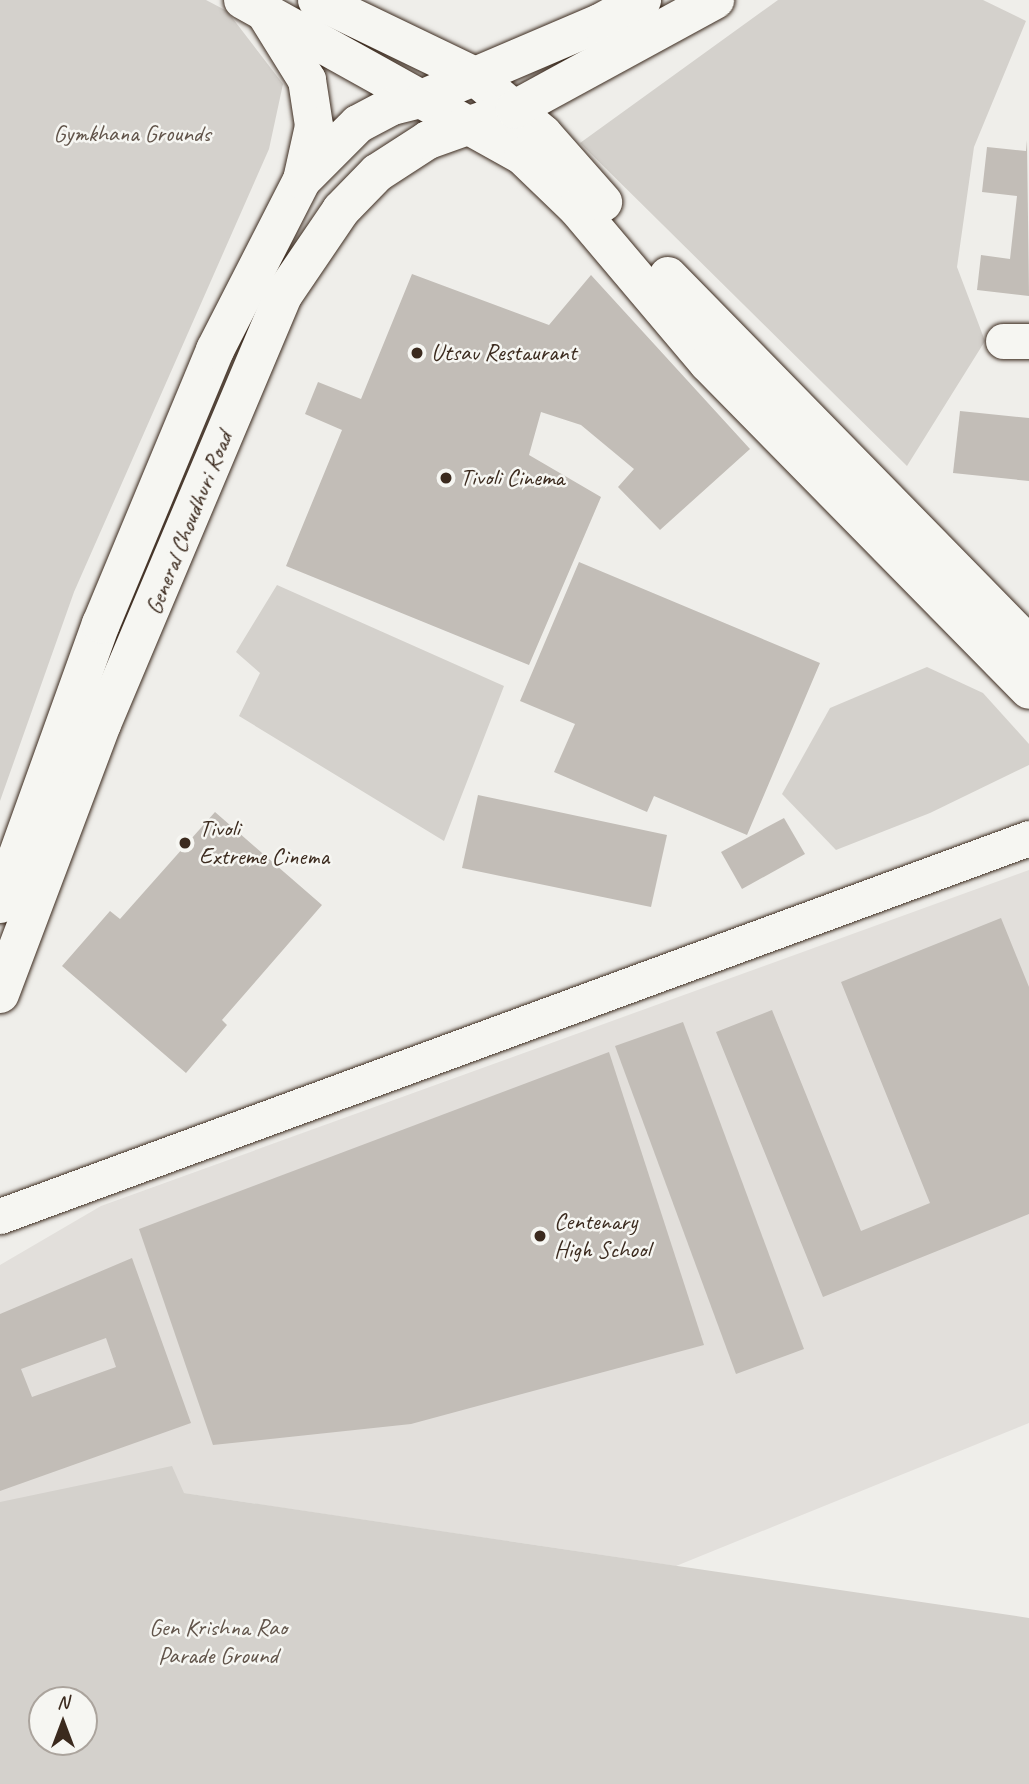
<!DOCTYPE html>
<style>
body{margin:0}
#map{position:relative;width:1029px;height:1784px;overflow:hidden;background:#efeeea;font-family:Caveat,sans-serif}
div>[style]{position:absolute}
.built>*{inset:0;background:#e2dfdb}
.green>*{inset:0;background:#d4d1cc}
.building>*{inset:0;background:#c2bdb7}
.roads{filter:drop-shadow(0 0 2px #3b2a1e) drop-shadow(0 0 2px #3b2a1e)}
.minor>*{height:35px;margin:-17.5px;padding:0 17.5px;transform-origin:17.5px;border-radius:17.5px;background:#f6f6f2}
.major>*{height:38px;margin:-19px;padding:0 19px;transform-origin:19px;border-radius:19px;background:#f6f6f2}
.dots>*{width:19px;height:19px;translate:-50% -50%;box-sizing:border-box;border:4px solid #f6f6f2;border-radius:50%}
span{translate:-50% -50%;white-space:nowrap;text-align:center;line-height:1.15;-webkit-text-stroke:5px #f6f6f2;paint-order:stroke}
.park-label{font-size:24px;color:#61544a}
.poi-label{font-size:24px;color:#3b2a1e}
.left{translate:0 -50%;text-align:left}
.street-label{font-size:24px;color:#3b2a1e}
.north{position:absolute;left:28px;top:1686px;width:70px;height:70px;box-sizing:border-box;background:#f6f6f2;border:2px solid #aba49d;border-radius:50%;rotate:0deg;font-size:19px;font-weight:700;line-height:28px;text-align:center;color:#3b2a1e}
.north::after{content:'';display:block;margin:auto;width:24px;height:32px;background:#3b2a1e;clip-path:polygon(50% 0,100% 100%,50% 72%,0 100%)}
</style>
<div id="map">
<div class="built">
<div style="clip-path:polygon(1029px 870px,1029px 1423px,676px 1566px,183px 1493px,0 1503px,0 1265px,101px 1206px)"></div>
</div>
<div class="green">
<div style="clip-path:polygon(0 0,206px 0,227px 11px,283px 84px,269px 149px,74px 592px,0 801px)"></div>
<div style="clip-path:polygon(778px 0,983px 0,1026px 21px,974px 147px,957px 267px,985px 341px,907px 466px,580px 143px)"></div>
<div style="clip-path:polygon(277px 585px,504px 686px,444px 841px,239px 716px,260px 673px,236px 652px)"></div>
<div style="clip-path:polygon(927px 667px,983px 693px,1029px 744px,1029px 765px,930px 813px,836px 850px,782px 794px,830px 708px)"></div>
<div style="clip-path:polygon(evenodd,172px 1466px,184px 1493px,1029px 1618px,1029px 1784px,0 1784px,0 1502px,172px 1466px,42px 1700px,84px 1700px,84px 1742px,42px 1742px,42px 1700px)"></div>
</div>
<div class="building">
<div style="clip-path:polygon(1027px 140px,1029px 296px,977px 290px,981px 255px,1010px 259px,1017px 196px,982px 192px,987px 147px,1026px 151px)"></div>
<div style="clip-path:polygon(412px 274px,549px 325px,591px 275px,750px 449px,660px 530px,618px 487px,634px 469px,581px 425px,541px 412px,529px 455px,601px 497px,529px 665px,286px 566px,342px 430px,305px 414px,318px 382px,361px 399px)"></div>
<div style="clip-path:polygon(960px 411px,1029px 418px,1029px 481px,953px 473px)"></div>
<div style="clip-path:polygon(579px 562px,820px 663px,747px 835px,654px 796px,647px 812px,554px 772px,575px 724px,520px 701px)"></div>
<div style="clip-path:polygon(478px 795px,667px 835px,651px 907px,462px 868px)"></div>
<div style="clip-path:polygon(215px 812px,322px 905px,222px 1020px,227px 1025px,186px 1073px,62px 966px,110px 911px,120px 919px)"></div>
<div style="clip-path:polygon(784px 818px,805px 854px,742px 889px,721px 852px)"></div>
<div style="clip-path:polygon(1001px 918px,1029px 987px,1029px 1214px,823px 1297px,716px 1032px,772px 1010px,861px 1231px,930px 1203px,841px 982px)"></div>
<div style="clip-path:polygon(683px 1022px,804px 1349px,736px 1374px,615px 1046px)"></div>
<div style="clip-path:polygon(609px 1052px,704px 1345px,411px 1424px,213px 1445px,139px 1229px)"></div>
<div style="clip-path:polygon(evenodd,132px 1258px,191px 1423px,0 1491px,0 1314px,132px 1258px,106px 1338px,116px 1367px,32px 1397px,21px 1369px,106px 1338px)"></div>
</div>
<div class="roads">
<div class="minor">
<div style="left:1003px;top:341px;width:26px"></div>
<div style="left:0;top:1216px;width:1096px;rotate:-20.17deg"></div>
</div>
<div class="major">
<div style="left:243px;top:0;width:321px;rotate:29.1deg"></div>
<div style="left:523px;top:156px;width:75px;rotate:43.9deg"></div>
<div style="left:577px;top:208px;width:203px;rotate:49.8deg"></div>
<div style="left:708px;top:363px;width:458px;rotate:45.5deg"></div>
<div style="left:317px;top:0;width:173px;rotate:25.7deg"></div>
<div style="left:473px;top:75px;width:92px;rotate:40.1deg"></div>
<div style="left:543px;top:134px;width:91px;rotate:48.6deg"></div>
<div style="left:266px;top:14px;width:78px;rotate:58.2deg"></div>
<div style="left:307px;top:80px;width:47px;rotate:81.3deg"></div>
<div style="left:314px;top:126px;width:55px;rotate:102.5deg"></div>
<div style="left:668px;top:276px;width:516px;rotate:45.63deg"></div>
<div style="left:0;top:904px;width:298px;rotate:-70.2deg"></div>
<div style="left:101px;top:624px;width:297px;rotate:-67.4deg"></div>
<div style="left:215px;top:350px;width:191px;rotate:-62.9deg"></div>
<div style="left:302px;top:180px;width:79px;rotate:-45deg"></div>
<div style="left:358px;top:124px;width:38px;rotate:-28deg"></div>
<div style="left:392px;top:106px;width:33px;rotate:-14deg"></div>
<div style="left:424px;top:98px;width:191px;rotate:-23.1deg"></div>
<div style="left:600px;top:23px;width:48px;rotate:-28.7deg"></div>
<div style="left:0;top:994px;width:289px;rotate:-69.3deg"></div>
<div style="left:102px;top:724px;width:467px;rotate:-67.1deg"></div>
<div style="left:284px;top:294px;width:102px;rotate:-55.8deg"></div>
<div style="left:341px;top:210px;width:52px;rotate:-45.8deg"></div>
<div style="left:377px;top:173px;width:61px;rotate:-32.9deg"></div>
<div style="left:428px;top:140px;width:92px;rotate:-19.6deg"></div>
<div style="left:515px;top:109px;width:228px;rotate:-28.6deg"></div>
</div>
</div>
<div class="dots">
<div style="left:417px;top:353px;background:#3b2a1e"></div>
<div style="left:446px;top:478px;background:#3b2a1e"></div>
<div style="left:185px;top:843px;background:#3b2a1e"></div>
<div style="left:540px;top:1236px;background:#3b2a1e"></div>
</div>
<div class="park-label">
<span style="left:132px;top:134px">Gymkhana Grounds</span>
<span style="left:218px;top:1642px">Gen Krishna Rao<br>Parade Ground</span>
</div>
<div class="poi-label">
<span class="left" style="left:431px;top:353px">Utsav Restaurant</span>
<span class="left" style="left:460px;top:478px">Tivoli Cinema</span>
<span class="left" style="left:199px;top:843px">Tivoli<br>Extreme Cinema</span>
<span class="left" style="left:554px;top:1236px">Centenary<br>High School</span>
</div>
<div class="street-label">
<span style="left:189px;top:523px;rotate:-68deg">General Choudhuri Road</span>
</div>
<div class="north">N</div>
</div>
